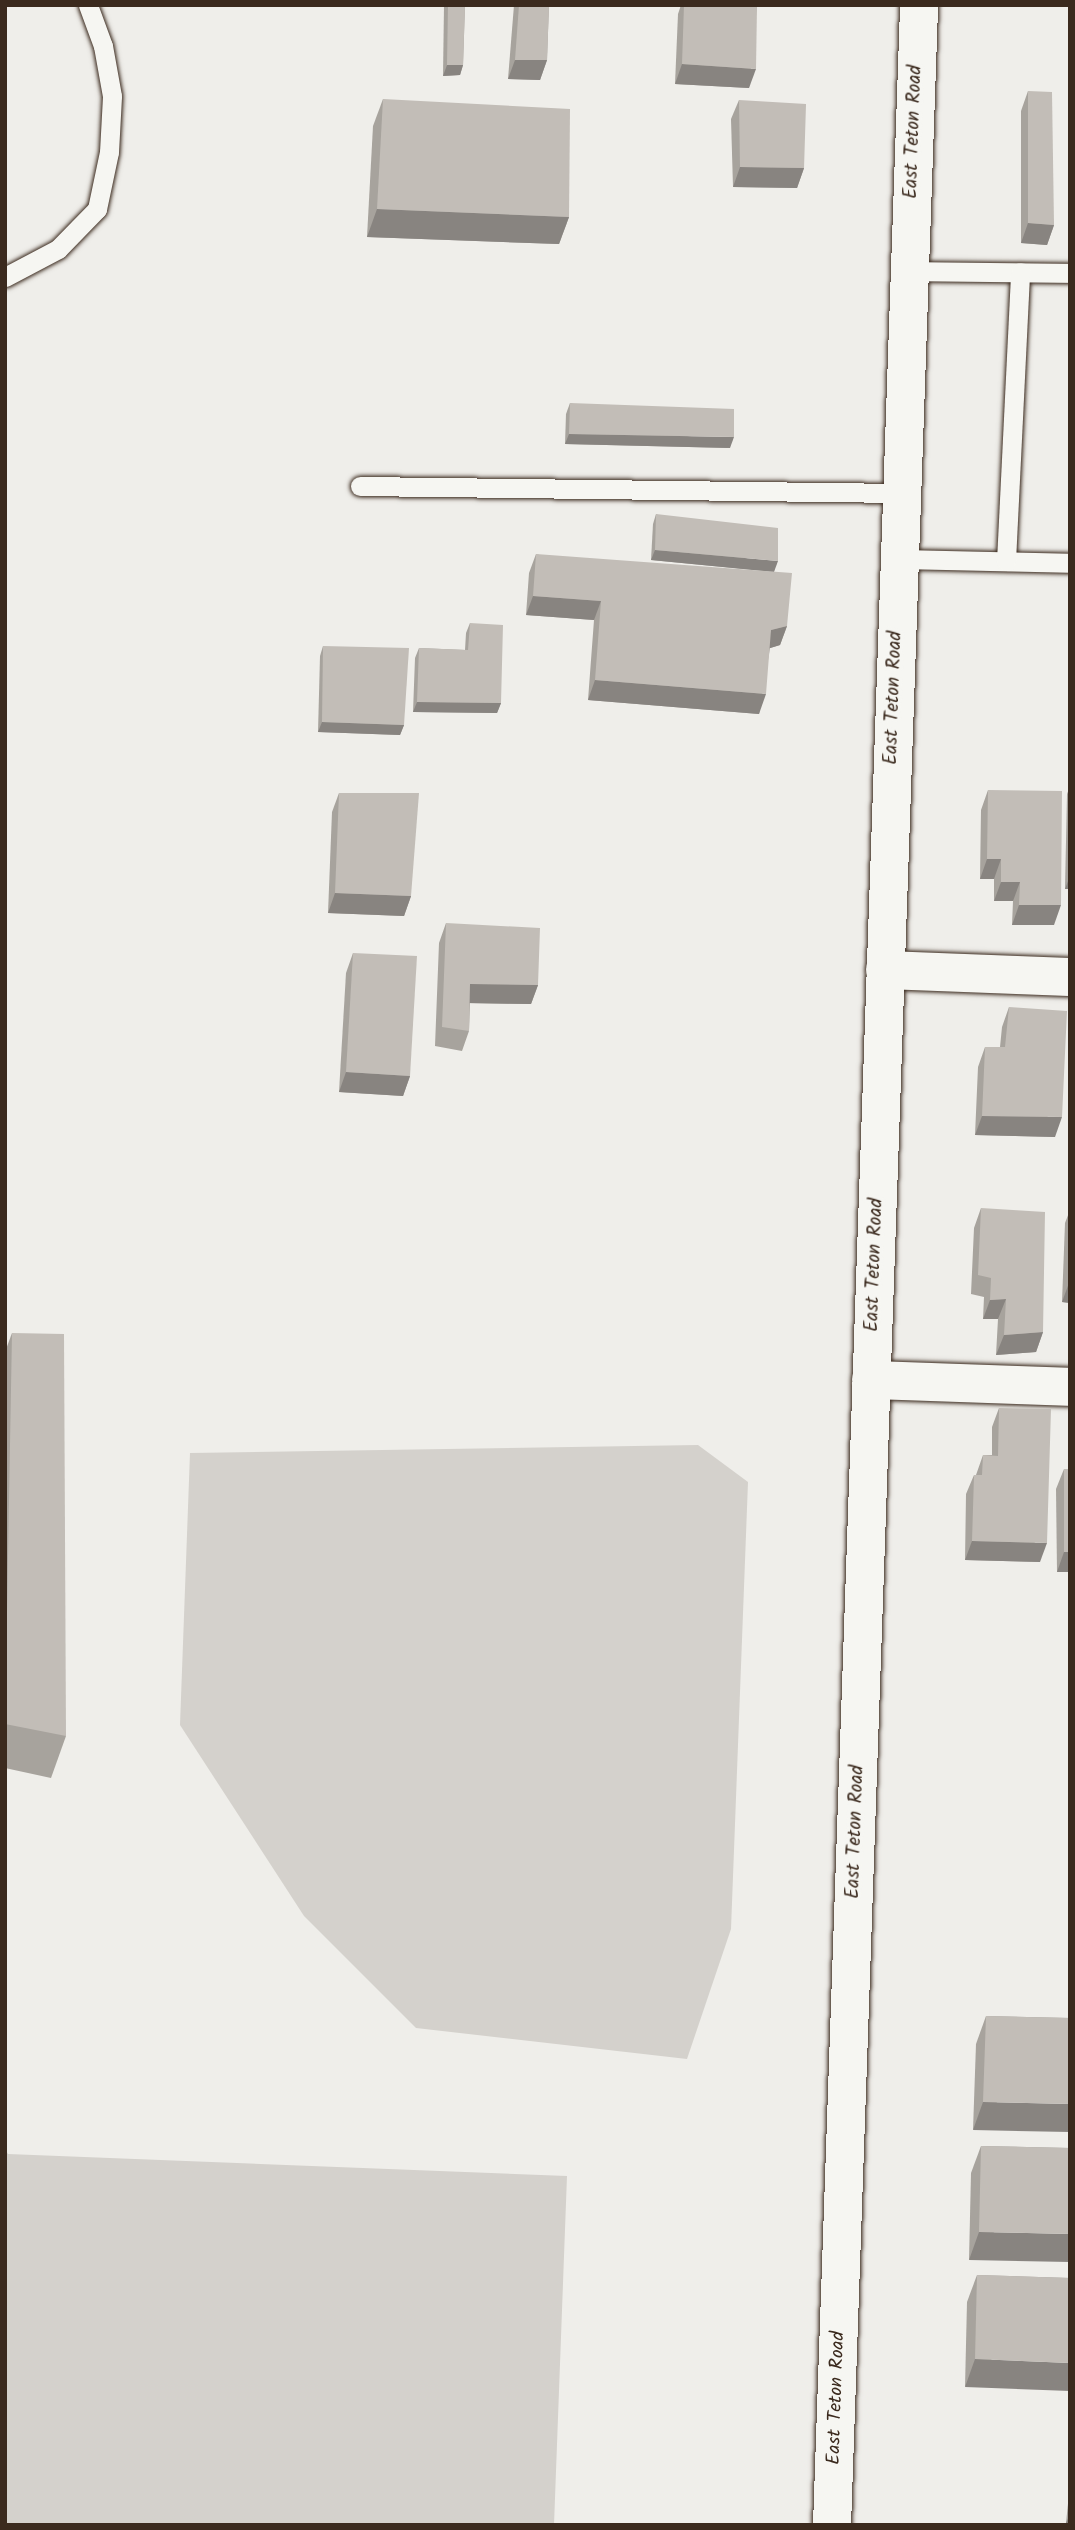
<!DOCTYPE html>
<style>
body{margin:0}
#map{position:relative;width:1075px;height:2530px;overflow:hidden;background:#efeeea;font-family:Kalam,sans-serif}
div>[style]{position:absolute}
.green>*{inset:0;background:#d4d1cc}
.roads{filter:drop-shadow(0 0 2px #3b2a1e) drop-shadow(0 0 2px #3b2a1e)}
.lane>*{height:19px;margin:-9.5px;padding:0 9.5px;transform-origin:9.5px;border-radius:9.5px;background:#f6f6f2}
.street>*{height:38px;margin:-19px;padding:0 19px;transform-origin:19px;border-radius:19px;background:#f6f6f2}
.wall>*{inset:0;background:#a7a39d}
.shaded-wall>*{inset:0;background:#888480}
.building>*{inset:0;background:#c2bdb7}
span{translate:-50% -50%;white-space:nowrap;text-align:center;line-height:1.15;-webkit-text-stroke:7px #f6f6f2;paint-order:stroke}
.street-label{font-size:19px;color:#3b2a1e}
.frame{position:absolute;inset:0;border:7px solid #3b2a1e;pointer-events:none}
</style>
<div id="map">
<div class="green">
<div style="clip-path:polygon(698px 1445px,748px 1482px,731px 1929px,687px 2059px,416px 2028px,304px 1916px,180px 1725px,190px 1453px)"></div>
<div style="clip-path:polygon(5px 2149px,8px 2154px,567px 2176px,554px 2525px,5px 2525px)"></div>
</div>
<div class="roads">
<div class="lane">
<div style="left:909px;top:271px;width:161px;rotate:0.7deg"></div>
<div style="left:5px;top:277px;width:60px;rotate:-27.8deg"></div>
<div style="left:58px;top:249px;width:56px;rotate:-45.7deg"></div>
<div style="left:97px;top:209px;width:58px;rotate:-78.1deg"></div>
<div style="left:109px;top:152px;width:56px;rotate:-86.9deg"></div>
<div style="left:112px;top:96px;width:51px;rotate:-100.2deg"></div>
<div style="left:103px;top:46px;width:44px;rotate:-110.1deg"></div>
<div style="left:360px;top:486px;width:541px;rotate:0.74deg"></div>
<div style="left:899px;top:559px;width:171px;rotate:1.3deg"></div>
<div style="left:1006px;top:561px;width:289px;rotate:-87.2deg"></div>
</div>
<div class="street">
<div style="left:885px;top:970px;width:185px;rotate:2.2deg"></div>
<div style="left:871px;top:1380px;width:199px;rotate:2deg"></div>
<div style="left:832px;top:2525px;width:2522px;rotate:-88.02deg"></div>
</div>
</div>
<div class="wall">
<div style="clip-path:polygon(444px 5px,465px 5px,463px 65px,460px 75px,443px 76px)"></div>
<div style="clip-path:polygon(514px 5px,549px 5px,547px 60px,540px 80px,508px 79px)"></div>
<div style="clip-path:polygon(681px 5px,757px 5px,749px 88px,675px 84px,678px 14px)"></div>
<div style="clip-path:polygon(1028px 91px,1054px 225px,1047px 245px,1021px 243px,1021px 111px)"></div>
<div style="clip-path:polygon(383px 99px,569px 217px,559px 244px,367px 237px,373px 126px)"></div>
<div style="clip-path:polygon(739px 100px,804px 168px,797px 188px,733px 187px,731px 119px)"></div>
<div style="clip-path:polygon(570px 403px,730px 448px,565px 444px,566px 414px)"></div>
<div style="clip-path:polygon(656px 514px,774px 572px,651px 560px,653px 524px)"></div>
<div style="clip-path:polygon(536px 554px,787px 626px,780px 645px,770px 648px,759px 714px,588px 700px,594px 620px,526px 615px,529px 573px)"></div>
<div style="clip-path:polygon(470px 623px,501px 703px,497px 713px,413px 712px,415px 658px,419px 648px,465px 650px,466px 633px)"></div>
<div style="clip-path:polygon(323px 646px,404px 725px,400px 735px,318px 732px,320px 656px)"></div>
<div style="clip-path:polygon(1070px 786px,1070px 889px,1065px 889px,1067px 794px)"></div>
<div style="clip-path:polygon(988px 790px,1054px 925px,1012px 925px,1013px 901px,994px 901px,994px 879px,980px 879px,981px 810px)"></div>
<div style="clip-path:polygon(339px 793px,411px 896px,404px 916px,328px 913px,332px 812px)"></div>
<div style="clip-path:polygon(446px 923px,538px 985px,531px 1004px,470px 1003px,469px 1031px,462px 1051px,435px 1046px,439px 943px)"></div>
<div style="clip-path:polygon(353px 953px,410px 1076px,403px 1096px,339px 1092px,346px 973px)"></div>
<div style="clip-path:polygon(1009px 1007px,1055px 1137px,975px 1135px,978px 1067px,985px 1047px,1000px 1047px,1002px 1027px)"></div>
<div style="clip-path:polygon(981px 1208px,1043px 1332px,1036px 1352px,996px 1355px,998px 1319px,983px 1319px,984px 1297px,971px 1294px,974px 1228px)"></div>
<div style="clip-path:polygon(1070px 1210px,1070px 1303px,1062px 1302px,1065px 1223px)"></div>
<div style="clip-path:polygon(12px 1333px,66px 1736px,51px 1778px,5px 1768px,5px 1352px)"></div>
<div style="clip-path:polygon(999px 1408px,1040px 1562px,965px 1560px,966px 1494px,974px 1475px,976px 1475px,983px 1455px,992px 1455px,992px 1427px)"></div>
<div style="clip-path:polygon(1064px 1469px,1070px 1572px,1057px 1572px,1056px 1489px)"></div>
<div style="clip-path:polygon(986px 2016px,1070px 2018px,973px 2130px,976px 2044px)"></div>
<div style="clip-path:polygon(981px 2146px,1070px 2148px,969px 2260px,971px 2173px)"></div>
<div style="clip-path:polygon(977px 2275px,1070px 2278px,965px 2387px,967px 2302px)"></div>
<div style="clip-path:polygon(1070px 2484px,1070px 2524px,1066px 2523px)"></div>
</div>
<div class="shaded-wall">
<div style="clip-path:polygon(515px 60px,547px 60px,540px 80px,508px 79px)"></div>
<div style="clip-path:polygon(682px 64px,756px 69px,749px 88px,675px 84px)"></div>
<div style="clip-path:polygon(447px 65px,463px 65px,460px 75px,443px 76px)"></div>
<div style="clip-path:polygon(740px 167px,804px 168px,797px 188px,733px 187px)"></div>
<div style="clip-path:polygon(377px 209px,569px 217px,559px 244px,367px 237px)"></div>
<div style="clip-path:polygon(1028px 223px,1054px 225px,1047px 245px,1021px 243px)"></div>
<div style="clip-path:polygon(569px 434px,734px 437px,730px 448px,565px 444px)"></div>
<div style="clip-path:polygon(655px 550px,778px 561px,774px 572px,651px 560px)"></div>
<div style="clip-path:polygon(533px 596px,601px 601px,594px 620px,526px 615px)"></div>
<div style="clip-path:polygon(787px 626px,780px 645px,764px 650px,771px 630px)"></div>
<div style="clip-path:polygon(595px 680px,766px 694px,759px 714px,588px 700px)"></div>
<div style="clip-path:polygon(417px 702px,501px 703px,497px 713px,413px 712px)"></div>
<div style="clip-path:polygon(322px 722px,404px 725px,400px 735px,318px 732px)"></div>
<div style="clip-path:polygon(987px 859px,1001px 859px,994px 879px,980px 879px)"></div>
<div style="clip-path:polygon(1070px 876px,1070px 889px,1065px 889px)"></div>
<div style="clip-path:polygon(1001px 882px,1020px 882px,1013px 901px,994px 901px)"></div>
<div style="clip-path:polygon(335px 893px,411px 896px,404px 916px,328px 913px)"></div>
<div style="clip-path:polygon(1019px 905px,1061px 905px,1054px 925px,1012px 925px)"></div>
<div style="clip-path:polygon(470px 984px,538px 985px,531px 1004px,463px 1003px)"></div>
<div style="clip-path:polygon(346px 1072px,410px 1076px,403px 1096px,339px 1092px)"></div>
<div style="clip-path:polygon(982px 1116px,1062px 1117px,1055px 1137px,975px 1135px)"></div>
<div style="clip-path:polygon(1069px 1283px,1070px 1303px,1062px 1302px)"></div>
<div style="clip-path:polygon(1006px 1299px,998px 1319px,983px 1319px,990px 1300px)"></div>
<div style="clip-path:polygon(1043px 1332px,1036px 1352px,996px 1355px,1004px 1335px)"></div>
<div style="clip-path:polygon(972px 1541px,1047px 1543px,1040px 1562px,965px 1560px)"></div>
<div style="clip-path:polygon(1064px 1552px,1070px 1552px,1070px 1572px,1057px 1572px)"></div>
<div style="clip-path:polygon(983px 2102px,1070px 2104px,1070px 2132px,973px 2130px)"></div>
<div style="clip-path:polygon(979px 2232px,1070px 2234px,1070px 2262px,969px 2260px)"></div>
<div style="clip-path:polygon(975px 2359px,1070px 2363px,1070px 2391px,965px 2387px)"></div>
<div style="clip-path:polygon(1070px 2514px,1070px 2524px,1066px 2523px)"></div>
</div>
<div class="building">
<div style="clip-path:polygon(448px 5px,465px 5px,463px 65px,447px 65px)"></div>
<div style="clip-path:polygon(519px 5px,549px 5px,547px 60px,515px 60px)"></div>
<div style="clip-path:polygon(684px 5px,757px 5px,756px 69px,682px 64px)"></div>
<div style="clip-path:polygon(1028px 91px,1052px 92px,1054px 225px,1028px 223px)"></div>
<div style="clip-path:polygon(383px 99px,570px 109px,569px 217px,377px 209px)"></div>
<div style="clip-path:polygon(739px 100px,806px 104px,804px 168px,740px 167px)"></div>
<div style="clip-path:polygon(570px 403px,734px 409px,734px 437px,569px 434px)"></div>
<div style="clip-path:polygon(656px 514px,778px 528px,778px 561px,655px 550px)"></div>
<div style="clip-path:polygon(536px 554px,792px 573px,787px 626px,771px 630px,766px 694px,595px 680px,601px 601px,533px 596px)"></div>
<div style="clip-path:polygon(470px 623px,503px 625px,501px 703px,417px 702px,419px 648px,468px 650px)"></div>
<div style="clip-path:polygon(323px 646px,409px 648px,404px 725px,322px 722px)"></div>
<div style="clip-path:polygon(988px 790px,1062px 791px,1061px 905px,1019px 905px,1020px 882px,1001px 882px,1001px 859px,987px 859px)"></div>
<div style="clip-path:polygon(339px 793px,419px 793px,411px 896px,335px 893px)"></div>
<div style="clip-path:polygon(446px 923px,540px 928px,538px 985px,470px 984px,469px 1031px,442px 1027px)"></div>
<div style="clip-path:polygon(353px 953px,417px 956px,410px 1076px,346px 1072px)"></div>
<div style="clip-path:polygon(1009px 1007px,1067px 1011px,1062px 1117px,982px 1116px,985px 1047px,1005px 1047px)"></div>
<div style="clip-path:polygon(981px 1208px,1045px 1212px,1043px 1332px,1004px 1335px,1006px 1299px,990px 1300px,991px 1278px,978px 1275px)"></div>
<div style="clip-path:polygon(12px 1333px,64px 1334px,66px 1736px,5px 1724px)"></div>
<div style="clip-path:polygon(999px 1408px,1051px 1409px,1047px 1543px,972px 1541px,974px 1475px,982px 1475px,983px 1455px,998px 1456px)"></div>
<div style="clip-path:polygon(1064px 1469px,1070px 1469px,1070px 1552px,1064px 1552px)"></div>
<div style="clip-path:polygon(986px 2016px,1070px 2018px,1070px 2104px,983px 2102px)"></div>
<div style="clip-path:polygon(981px 2146px,1070px 2148px,1070px 2234px,979px 2232px)"></div>
<div style="clip-path:polygon(977px 2275px,1070px 2278px,1070px 2363px,975px 2359px)"></div>
</div>
<div class="street-label">
<span style="left:914px;top:132px;rotate:-88deg">East Teton Road</span>
<span style="left:894px;top:698px;rotate:-88deg">East Teton Road</span>
<span style="left:875px;top:1265px;rotate:-88deg">East Teton Road</span>
<span style="left:856px;top:1832px;rotate:-88deg">East Teton Road</span>
<span style="left:837px;top:2398px;rotate:-88deg">East Teton Road</span>
</div>
<div class="frame"></div>
</div>
